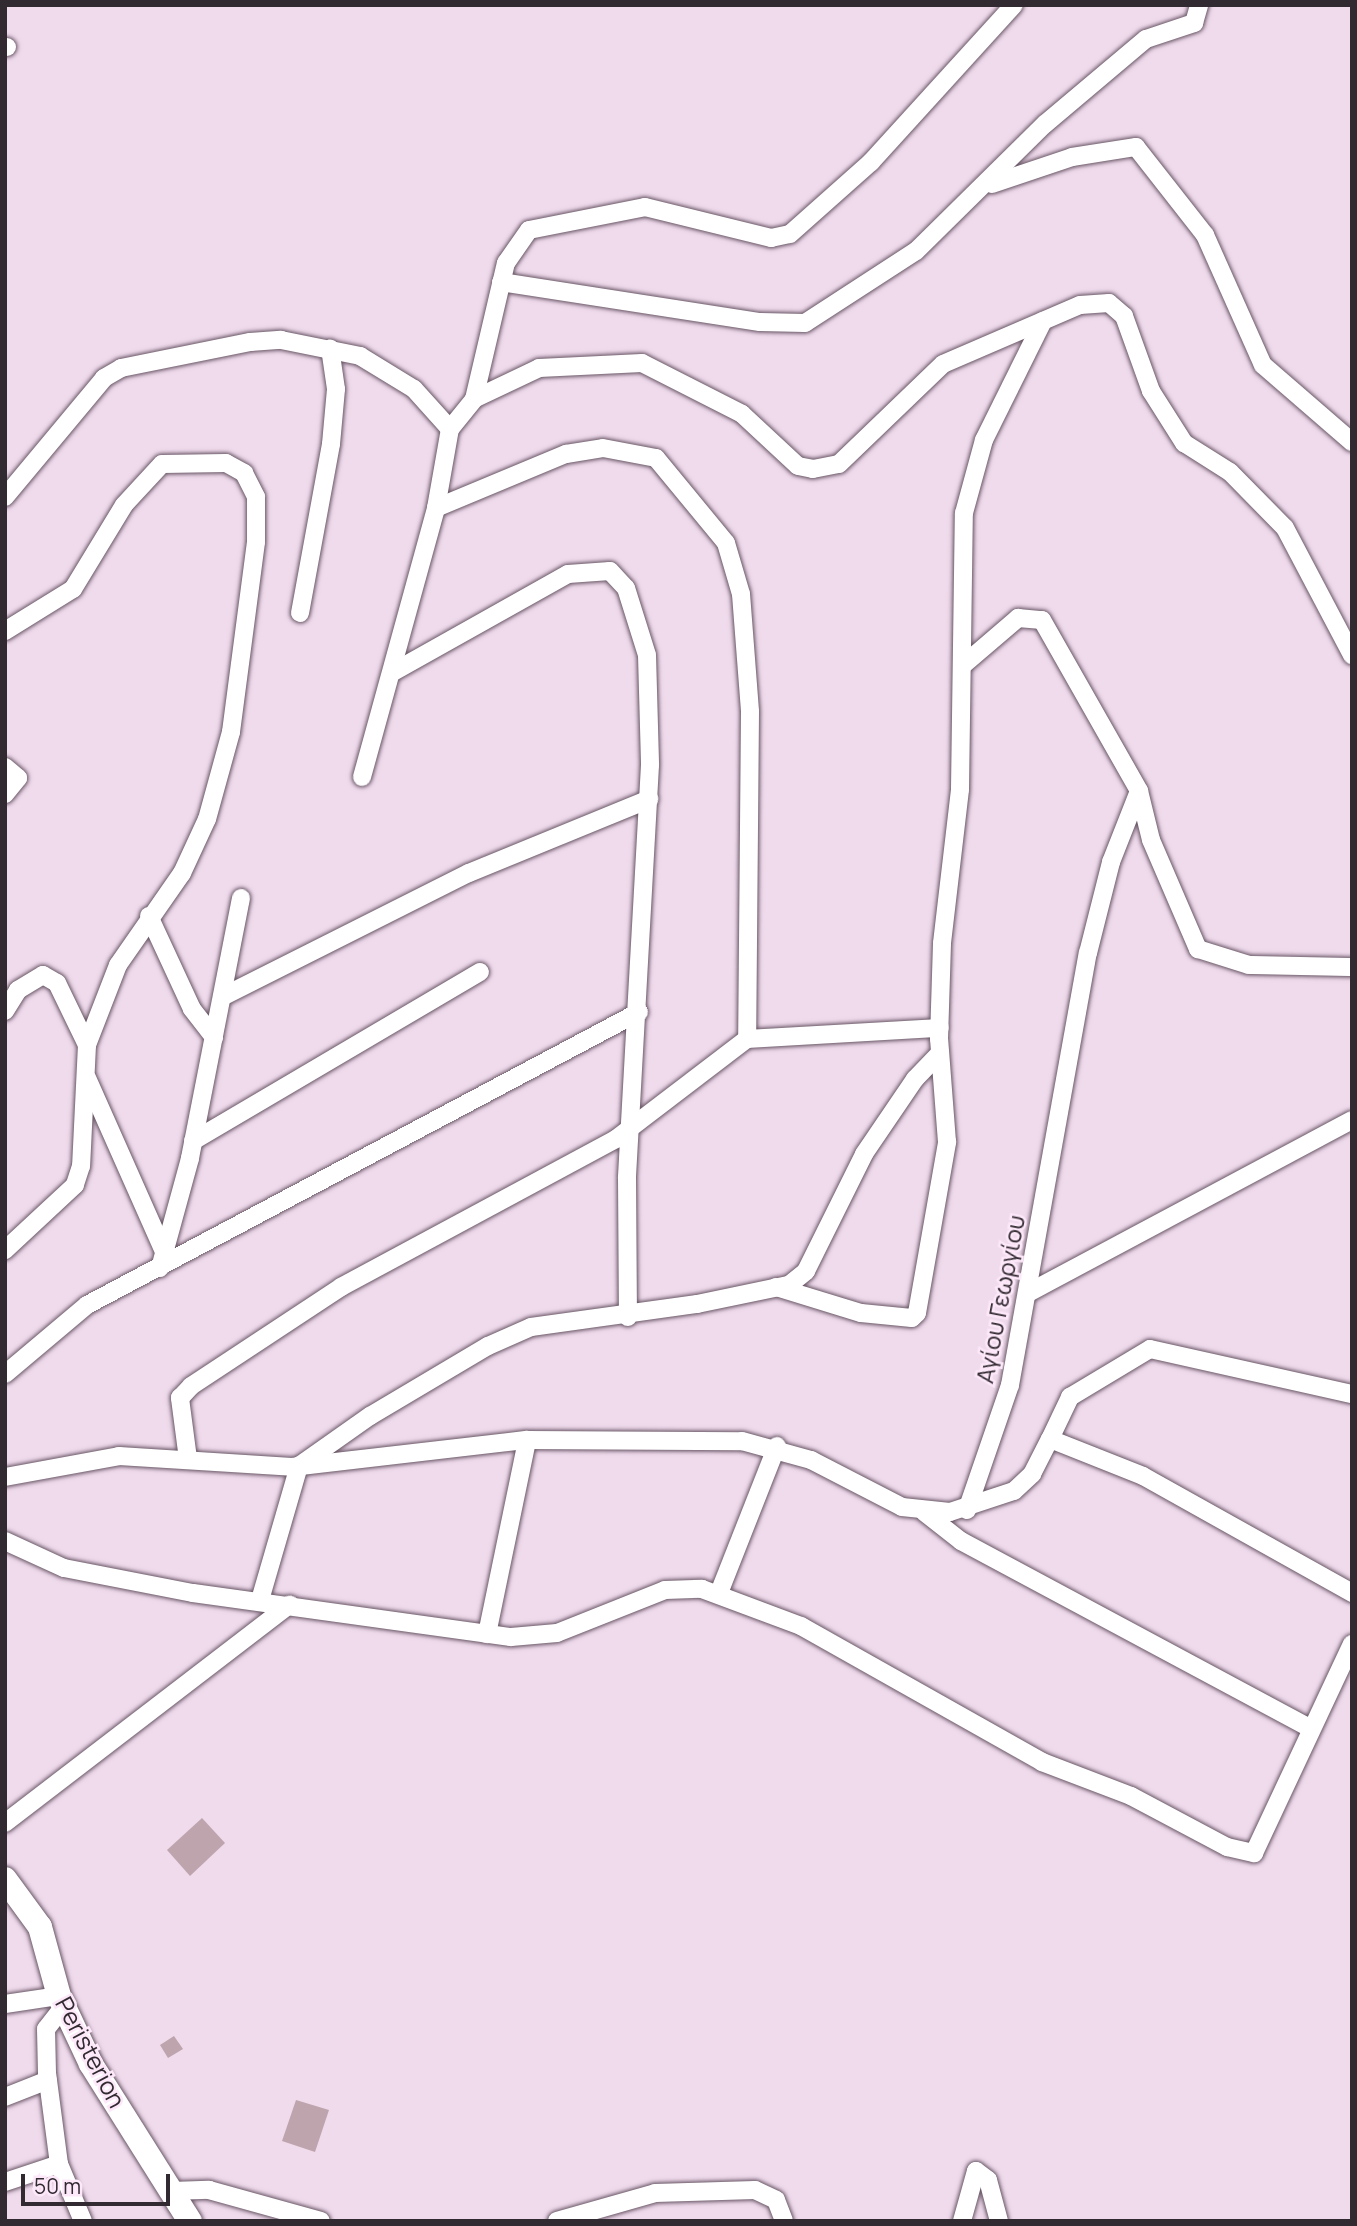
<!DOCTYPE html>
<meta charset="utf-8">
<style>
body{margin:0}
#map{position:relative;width:1357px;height:2226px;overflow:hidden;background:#f0dbed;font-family:Manrope,sans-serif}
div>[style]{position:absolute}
.building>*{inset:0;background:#bea4ac}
.roads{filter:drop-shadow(0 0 2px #685665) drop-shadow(0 0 2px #685665)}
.street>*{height:18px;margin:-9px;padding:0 9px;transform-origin:9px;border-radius:9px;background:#fff}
.secondary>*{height:24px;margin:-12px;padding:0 12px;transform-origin:12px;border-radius:12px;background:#fff}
span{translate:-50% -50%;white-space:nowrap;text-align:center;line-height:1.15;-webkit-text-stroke:5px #fde8fa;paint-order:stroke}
.street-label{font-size:24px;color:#322a31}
.frame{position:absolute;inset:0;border:7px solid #322a31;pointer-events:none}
.scale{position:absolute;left:21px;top:2174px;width:149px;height:32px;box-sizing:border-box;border:4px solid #322a31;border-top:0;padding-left:9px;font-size:21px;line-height:24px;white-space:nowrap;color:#322a31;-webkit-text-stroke:5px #fde8fa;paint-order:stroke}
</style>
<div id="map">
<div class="building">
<div style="clip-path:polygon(202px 1818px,225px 1843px,190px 1876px,167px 1850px)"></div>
<div style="clip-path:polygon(174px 2036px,183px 2049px,168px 2058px,160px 2045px)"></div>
<div style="clip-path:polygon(296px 2100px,329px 2110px,315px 2152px,282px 2141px)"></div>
</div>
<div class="roads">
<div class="street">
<div style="left:5px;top:47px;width:2px"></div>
<div style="left:992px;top:184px;width:84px;rotate:-18.6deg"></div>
<div style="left:1072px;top:157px;width:65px;rotate:-8.9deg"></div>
<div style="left:1136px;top:147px;width:112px;rotate:51.9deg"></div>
<div style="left:1205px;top:235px;width:142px;rotate:66deg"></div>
<div style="left:1263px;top:365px;width:118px;rotate:40.9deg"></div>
<div style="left:501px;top:282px;width:262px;rotate:8.8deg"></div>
<div style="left:760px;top:322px;width:45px;rotate:1.3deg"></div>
<div style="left:805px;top:323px;width:132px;rotate:-33deg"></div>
<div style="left:916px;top:251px;width:181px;rotate:-44.6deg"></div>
<div style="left:1045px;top:124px;width:132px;rotate:-40.1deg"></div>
<div style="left:1146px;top:39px;width:51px;rotate:-18.4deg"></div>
<div style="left:1194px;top:23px;width:19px;rotate:-74deg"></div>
<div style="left:474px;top:399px;width:72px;rotate:-25.5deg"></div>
<div style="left:539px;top:368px;width:103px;rotate:-2.8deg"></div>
<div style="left:642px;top:363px;width:112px;rotate:27deg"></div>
<div style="left:742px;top:414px;width:76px;rotate:42.9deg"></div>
<div style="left:798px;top:466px;width:15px;rotate:11deg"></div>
<div style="left:813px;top:469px;width:26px;rotate:-11deg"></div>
<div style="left:839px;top:464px;width:144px;rotate:-43.9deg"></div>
<div style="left:943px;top:364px;width:149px;rotate:-23.3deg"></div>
<div style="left:1080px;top:305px;width:29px;rotate:-4deg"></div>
<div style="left:1109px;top:303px;width:20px;rotate:41deg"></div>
<div style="left:1124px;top:316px;width:80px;rotate:70.2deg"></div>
<div style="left:1151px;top:391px;width:62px;rotate:57.6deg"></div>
<div style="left:1184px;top:443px;width:54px;rotate:32.2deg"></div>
<div style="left:1230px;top:472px;width:78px;rotate:45.5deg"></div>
<div style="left:1285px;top:528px;width:144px;rotate:62.2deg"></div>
<div style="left:5px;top:497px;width:155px;rotate:-50.2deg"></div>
<div style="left:104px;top:378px;width:20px;rotate:-30deg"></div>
<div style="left:121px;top:368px;width:132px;rotate:-11.4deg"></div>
<div style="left:250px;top:342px;width:31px;rotate:-4deg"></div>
<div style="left:281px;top:340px;width:81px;rotate:11.4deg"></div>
<div style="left:360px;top:356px;width:63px;rotate:31.4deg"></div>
<div style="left:414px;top:389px;width:54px;rotate:48deg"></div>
<div style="left:436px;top:508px;width:80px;rotate:-80deg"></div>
<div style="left:450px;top:429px;width:38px;rotate:-51deg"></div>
<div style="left:474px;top:399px;width:140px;rotate:-76.8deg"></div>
<div style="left:506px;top:263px;width:40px;rotate:-55.1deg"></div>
<div style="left:529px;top:230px;width:118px;rotate:-11.2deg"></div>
<div style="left:645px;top:207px;width:130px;rotate:13.8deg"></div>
<div style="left:771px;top:238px;width:19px;rotate:-12deg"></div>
<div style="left:790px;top:234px;width:108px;rotate:-41.6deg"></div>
<div style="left:871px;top:162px;width:212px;rotate:-47.7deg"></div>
<div style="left:300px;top:613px;width:172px;rotate:-79.6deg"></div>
<div style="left:331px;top:444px;width:55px;rotate:-84.8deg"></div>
<div style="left:336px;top:389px;width:41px;rotate:-98.3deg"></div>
<div style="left:5px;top:631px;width:80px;rotate:-31.7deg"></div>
<div style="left:73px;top:589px;width:98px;rotate:-58.7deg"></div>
<div style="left:124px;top:505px;width:56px;rotate:-47.2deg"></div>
<div style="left:162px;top:464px;width:64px;rotate:-0.9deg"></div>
<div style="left:226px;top:463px;width:21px;rotate:29deg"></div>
<div style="left:244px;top:473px;width:27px;rotate:63deg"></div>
<div style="left:256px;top:497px;width:45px;rotate:90deg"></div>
<div style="left:256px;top:542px;width:192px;rotate:97.5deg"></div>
<div style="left:231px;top:732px;width:90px;rotate:105.4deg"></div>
<div style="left:207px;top:819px;width:60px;rotate:114.8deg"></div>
<div style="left:182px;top:873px;width:112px;rotate:124.8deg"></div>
<div style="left:118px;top:965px;width:86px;rotate:111.2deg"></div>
<div style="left:87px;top:1045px;width:121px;rotate:92.8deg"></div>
<div style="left:81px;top:1166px;width:20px;rotate:108deg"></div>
<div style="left:75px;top:1185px;width:96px;rotate:137.1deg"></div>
<div style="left:962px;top:666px;width:74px;rotate:-40.6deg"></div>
<div style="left:1018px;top:618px;width:24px;rotate:5deg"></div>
<div style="left:1042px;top:620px;width:197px;rotate:60.4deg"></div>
<div style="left:395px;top:671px;width:198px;rotate:-29.3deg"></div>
<div style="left:568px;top:574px;width:42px;rotate:-4.1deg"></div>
<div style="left:610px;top:571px;width:23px;rotate:47deg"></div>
<div style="left:626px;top:588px;width:70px;rotate:72.6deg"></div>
<div style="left:647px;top:655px;width:110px;rotate:88.4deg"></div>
<div style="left:650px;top:765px;width:414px;rotate:93.2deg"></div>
<div style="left:627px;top:1178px;width:139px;rotate:89.6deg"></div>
<div style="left:5px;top:767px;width:17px;rotate:40deg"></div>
<div style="left:18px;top:778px;width:21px;rotate:129deg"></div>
<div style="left:362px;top:777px;width:279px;rotate:-74.6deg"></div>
<div style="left:436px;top:508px;width:141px;rotate:-22.6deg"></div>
<div style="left:566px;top:454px;width:37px;rotate:-9deg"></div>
<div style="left:603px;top:448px;width:54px;rotate:10.7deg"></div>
<div style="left:656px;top:458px;width:110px;rotate:50.5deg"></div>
<div style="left:726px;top:543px;width:53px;rotate:73.6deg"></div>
<div style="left:741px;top:594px;width:118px;rotate:85.6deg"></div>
<div style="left:750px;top:712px;width:327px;rotate:90.5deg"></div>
<div style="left:747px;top:1039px;width:193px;rotate:-3.3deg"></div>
<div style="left:149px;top:916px;width:102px;rotate:65.2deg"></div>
<div style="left:192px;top:1009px;width:36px;rotate:52deg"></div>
<div style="left:222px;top:997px;width:276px;rotate:-26.7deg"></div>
<div style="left:469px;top:873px;width:195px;rotate:-22.3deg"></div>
<div style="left:5px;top:1011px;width:25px;rotate:-58deg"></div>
<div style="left:18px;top:990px;width:29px;rotate:-31deg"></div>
<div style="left:43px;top:975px;width:16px;rotate:30deg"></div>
<div style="left:57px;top:983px;width:69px;rotate:64.2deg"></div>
<div style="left:87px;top:1078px;width:193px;rotate:66.1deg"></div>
<div style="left:193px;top:1141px;width:333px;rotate:-30.5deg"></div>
<div style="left:160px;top:1268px;width:114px;rotate:-74.7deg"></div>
<div style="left:190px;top:1158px;width:265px;rotate:-78.9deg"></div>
<div style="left:776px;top:1287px;width:89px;rotate:17deg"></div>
<div style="left:861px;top:1313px;width:51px;rotate:5.6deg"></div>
<div style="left:912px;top:1318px;width:7px;rotate:-45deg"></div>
<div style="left:917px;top:1313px;width:174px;rotate:-80deg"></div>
<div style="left:947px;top:1142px;width:103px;rotate:-94.4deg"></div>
<div style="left:939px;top:1039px;width:96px;rotate:-88.2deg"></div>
<div style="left:942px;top:943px;width:155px;rotate:-83.3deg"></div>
<div style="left:960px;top:789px;width:276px;rotate:-89.2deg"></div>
<div style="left:964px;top:513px;width:76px;rotate:-74.7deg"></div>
<div style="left:984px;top:440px;width:133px;rotate:-63.6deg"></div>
<div style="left:1028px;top:1293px;width:367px;rotate:-28.1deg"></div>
<div style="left:5px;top:1374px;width:107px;rotate:-40.1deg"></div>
<div style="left:87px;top:1305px;width:625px;rotate:-27.96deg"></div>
<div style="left:1050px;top:1439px;width:47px;rotate:-64.5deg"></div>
<div style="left:1070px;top:1397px;width:93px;rotate:-31deg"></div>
<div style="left:1150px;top:1349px;width:207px;rotate:12.6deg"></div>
<div style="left:188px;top:1459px;width:62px;rotate:-97.5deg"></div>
<div style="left:180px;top:1398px;width:16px;rotate:-47deg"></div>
<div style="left:191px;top:1386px;width:180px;rotate:-33.4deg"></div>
<div style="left:341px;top:1287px;width:312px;rotate:-28.3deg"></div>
<div style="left:616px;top:1139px;width:165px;rotate:-37.4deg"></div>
<div style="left:5px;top:1477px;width:116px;rotate:-10.4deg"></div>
<div style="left:119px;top:1456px;width:173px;rotate:3.6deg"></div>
<div style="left:292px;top:1467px;width:237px;rotate:-6.6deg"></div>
<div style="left:527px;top:1440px;width:215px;rotate:0.3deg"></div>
<div style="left:742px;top:1441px;width:72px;rotate:15.4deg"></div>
<div style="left:811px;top:1460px;width:102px;rotate:27.3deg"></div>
<div style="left:902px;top:1507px;width:48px;rotate:5.9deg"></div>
<div style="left:950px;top:1512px;width:67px;rotate:-18.2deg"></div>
<div style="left:1014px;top:1491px;width:25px;rotate:-43deg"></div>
<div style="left:1032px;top:1474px;width:39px;rotate:-63deg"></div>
<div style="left:1050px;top:1439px;width:100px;rotate:21.7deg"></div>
<div style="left:1143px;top:1476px;width:240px;rotate:29.2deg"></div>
<div style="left:967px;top:1510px;width:132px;rotate:-71deg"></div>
<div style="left:1010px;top:1385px;width:439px;rotate:-79.8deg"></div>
<div style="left:1088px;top:953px;width:94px;rotate:-75.8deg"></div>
<div style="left:1111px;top:862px;width:76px;rotate:-68.5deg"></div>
<div style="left:1139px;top:791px;width:50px;rotate:76.2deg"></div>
<div style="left:1151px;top:840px;width:119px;rotate:66.7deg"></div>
<div style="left:1198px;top:949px;width:53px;rotate:17.4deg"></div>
<div style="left:1249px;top:965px;width:103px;rotate:1.1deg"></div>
<div style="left:924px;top:1512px;width:47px;rotate:38.1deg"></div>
<div style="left:961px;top:1541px;width:396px;rotate:28.2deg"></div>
<div style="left:5px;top:1541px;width:65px;rotate:24.6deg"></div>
<div style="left:64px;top:1568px;width:131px;rotate:11deg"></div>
<div style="left:193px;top:1593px;width:321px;rotate:7.9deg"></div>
<div style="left:511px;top:1637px;width:46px;rotate:-5deg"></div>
<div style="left:557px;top:1633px;width:116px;rotate:-21.7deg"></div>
<div style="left:665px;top:1590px;width:37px;rotate:-2deg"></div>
<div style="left:702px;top:1589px;width:106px;rotate:20.5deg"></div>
<div style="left:801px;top:1626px;width:277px;rotate:29.4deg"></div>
<div style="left:1042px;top:1762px;width:95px;rotate:20.9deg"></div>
<div style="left:1131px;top:1796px;width:109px;rotate:28deg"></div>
<div style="left:1227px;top:1847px;width:28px;rotate:13deg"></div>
<div style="left:1254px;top:1853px;width:231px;rotate:-64.9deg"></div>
<div style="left:719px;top:1593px;width:158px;rotate:-68.5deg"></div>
<div style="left:260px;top:1600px;width:140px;rotate:-73.8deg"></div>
<div style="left:299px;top:1466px;width:87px;rotate:-35.2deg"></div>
<div style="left:370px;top:1416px;width:137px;rotate:-30.7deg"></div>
<div style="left:488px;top:1346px;width:47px;rotate:-23.8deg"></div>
<div style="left:531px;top:1327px;width:168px;rotate:-7.9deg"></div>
<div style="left:697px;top:1304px;width:94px;rotate:-11.7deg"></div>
<div style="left:789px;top:1285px;width:22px;rotate:-39deg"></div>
<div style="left:806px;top:1271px;width:131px;rotate:-63.6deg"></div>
<div style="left:864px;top:1154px;width:91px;rotate:-55.8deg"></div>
<div style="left:915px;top:1079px;width:36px;rotate:-46deg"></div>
<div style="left:487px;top:1634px;width:198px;rotate:-78.3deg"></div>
<div style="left:5px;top:1823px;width:359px;rotate:-37.5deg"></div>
<div style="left:5px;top:2004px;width:55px;rotate:-8.4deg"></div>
<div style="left:64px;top:2006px;width:29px;rotate:128deg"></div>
<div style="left:46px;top:2029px;width:44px;rotate:88.7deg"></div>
<div style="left:47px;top:2073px;width:92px;rotate:82.5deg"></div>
<div style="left:59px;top:2164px;width:62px;rotate:67.2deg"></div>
<div style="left:5px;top:2097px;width:46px;rotate:-21.6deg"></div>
<div style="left:5px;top:2182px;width:57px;rotate:-18.4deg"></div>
<div style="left:171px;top:2191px;width:38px;rotate:-2deg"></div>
<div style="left:209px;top:2190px;width:116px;rotate:15.5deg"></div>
<div style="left:557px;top:2221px;width:102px;rotate:-15.9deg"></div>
<div style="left:655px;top:2193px;width:100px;rotate:-1.7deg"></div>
<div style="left:755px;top:2190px;width:23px;rotate:25deg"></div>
<div style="left:776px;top:2200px;width:22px;rotate:69deg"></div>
<div style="left:962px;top:2221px;width:52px;rotate:-74.4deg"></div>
<div style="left:976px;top:2171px;width:15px;rotate:37deg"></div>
<div style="left:988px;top:2180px;width:42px;rotate:75deg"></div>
</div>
<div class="secondary">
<div style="left:5px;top:1879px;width:59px;rotate:53.9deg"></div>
<div style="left:40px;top:1927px;width:72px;rotate:74.6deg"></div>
<div style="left:59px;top:1996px;width:75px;rotate:64.8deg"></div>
<div style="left:91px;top:2064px;width:186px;rotate:57.8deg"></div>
</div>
</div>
<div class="street-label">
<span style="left:1000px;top:1299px;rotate:-79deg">Αγίου Γεωργίου</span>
<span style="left:91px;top:2052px;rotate:62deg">Peristerion</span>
</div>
<div class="frame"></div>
<div class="scale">50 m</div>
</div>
